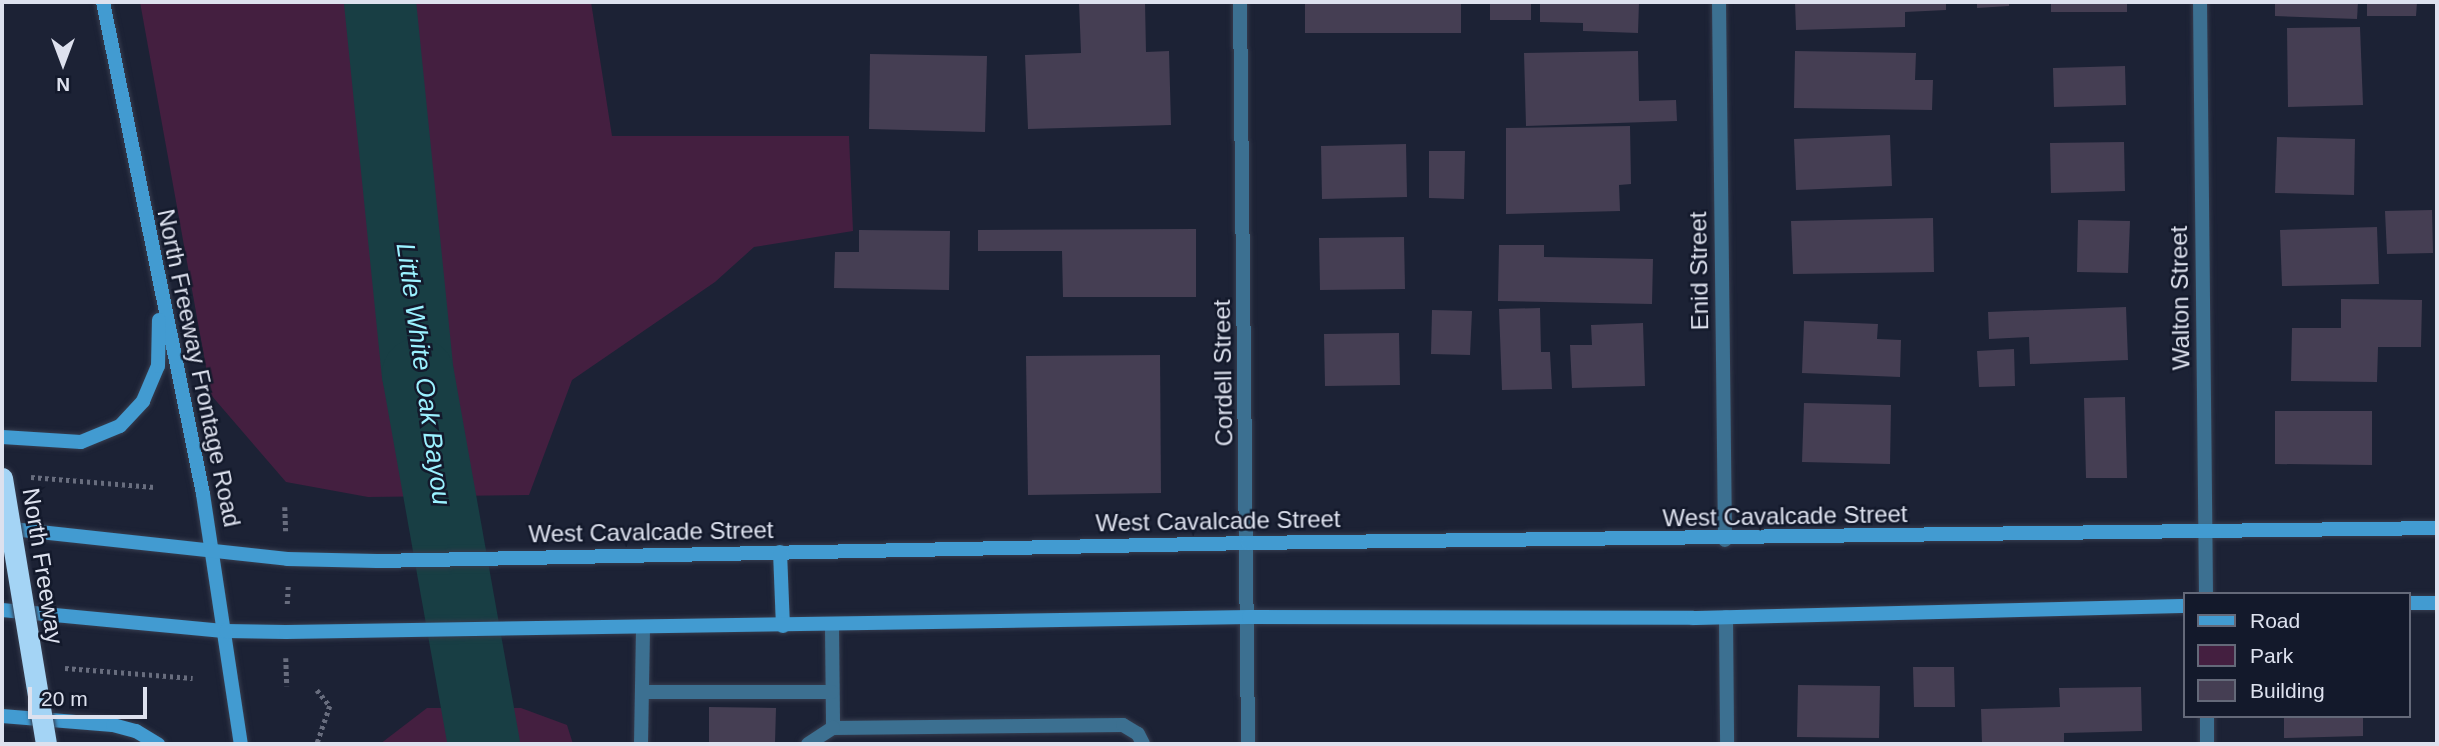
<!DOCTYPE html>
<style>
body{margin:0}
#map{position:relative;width:2439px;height:746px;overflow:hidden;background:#1c2235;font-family:Arial,sans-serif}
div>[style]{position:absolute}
.green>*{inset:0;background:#441f40}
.river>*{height:72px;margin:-36px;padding:0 36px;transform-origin:36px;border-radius:36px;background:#183e44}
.building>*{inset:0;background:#453e53}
.path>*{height:4.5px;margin-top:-2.25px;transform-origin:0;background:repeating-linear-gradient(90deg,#686d7e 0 3.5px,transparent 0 7px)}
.roads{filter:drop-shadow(0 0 2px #373d4f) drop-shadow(0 0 2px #373d4f)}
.lane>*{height:14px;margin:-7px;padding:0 7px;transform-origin:7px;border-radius:7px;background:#3c7091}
.street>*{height:14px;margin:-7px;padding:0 7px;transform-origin:7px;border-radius:7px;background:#3c7091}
.secondary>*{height:14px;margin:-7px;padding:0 7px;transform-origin:7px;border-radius:7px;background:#429bd1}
.bridges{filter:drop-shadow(0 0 2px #373d4f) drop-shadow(0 0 2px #373d4f)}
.highway-bridge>*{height:21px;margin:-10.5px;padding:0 10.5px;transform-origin:10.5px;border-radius:10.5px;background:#a4d4f5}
span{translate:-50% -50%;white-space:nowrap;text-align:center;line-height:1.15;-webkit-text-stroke:5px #13192b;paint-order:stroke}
.street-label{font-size:24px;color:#dde1ee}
.water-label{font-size:26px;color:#9bf1ff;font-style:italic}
.frame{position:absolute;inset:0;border:4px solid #dde1ee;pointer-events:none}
.legend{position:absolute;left:2183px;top:592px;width:228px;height:126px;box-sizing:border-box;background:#13192b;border:2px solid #646979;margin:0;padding:9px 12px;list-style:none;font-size:21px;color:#dde1ee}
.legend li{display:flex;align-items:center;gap:14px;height:35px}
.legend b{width:35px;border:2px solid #646979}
.north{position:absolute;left:28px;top:28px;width:70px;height:70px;-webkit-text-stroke:5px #13192b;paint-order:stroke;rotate:180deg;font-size:19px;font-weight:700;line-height:28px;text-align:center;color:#dde1ee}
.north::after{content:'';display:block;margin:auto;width:24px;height:32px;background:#dde1ee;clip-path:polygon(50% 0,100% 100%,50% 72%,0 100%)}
.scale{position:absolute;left:28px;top:687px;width:119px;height:32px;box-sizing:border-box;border:4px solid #dde1ee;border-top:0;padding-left:9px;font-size:21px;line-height:24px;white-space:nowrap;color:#dde1ee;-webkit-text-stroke:5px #13192b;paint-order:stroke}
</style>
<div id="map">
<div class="green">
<div style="clip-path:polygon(140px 2px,591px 2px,612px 136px,849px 136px,853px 231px,754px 247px,715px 282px,572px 380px,529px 495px,368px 497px,286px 482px,211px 395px)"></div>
<div style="clip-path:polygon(427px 708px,521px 708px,567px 725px,573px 744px,380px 744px)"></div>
</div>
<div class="river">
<div style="left:380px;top:2px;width:374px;rotate:84.2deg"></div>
<div style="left:418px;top:374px;width:376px;rotate:79.9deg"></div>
</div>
<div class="building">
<div style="clip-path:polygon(1079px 2px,1145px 2px,1146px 52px,1169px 51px,1171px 125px,1028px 129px,1025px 55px,1081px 53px)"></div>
<div style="clip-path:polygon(1305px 2px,1461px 2px,1461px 33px,1305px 33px)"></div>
<div style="clip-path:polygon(1490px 2px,1531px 2px,1531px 20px,1490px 20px)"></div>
<div style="clip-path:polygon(1540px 2px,1639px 2px,1638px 33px,1583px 31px,1583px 23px,1540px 22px)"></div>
<div style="clip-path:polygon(1795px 2px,1946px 2px,1946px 10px,1905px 12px,1905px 27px,1796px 30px)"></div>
<div style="clip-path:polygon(1977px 2px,2009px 2px,2009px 6px,1977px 8px)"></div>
<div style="clip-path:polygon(2051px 2px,2127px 2px,2127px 12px,2051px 12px)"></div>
<div style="clip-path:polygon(2275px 2px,2358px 2px,2357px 19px,2275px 16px)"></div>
<div style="clip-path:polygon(2367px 2px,2417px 2px,2416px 16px,2367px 16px)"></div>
<div style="clip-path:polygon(2360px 27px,2363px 105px,2288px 107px,2287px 28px)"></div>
<div style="clip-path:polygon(1638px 51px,1639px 101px,1676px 100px,1677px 121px,1526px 126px,1524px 53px)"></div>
<div style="clip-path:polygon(1795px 51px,1916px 53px,1915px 80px,1933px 80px,1932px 110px,1794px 108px)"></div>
<div style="clip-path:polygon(870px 54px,987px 56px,985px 132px,869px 129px)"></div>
<div style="clip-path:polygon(2125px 66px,2126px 105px,2054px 107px,2053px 68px)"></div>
<div style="clip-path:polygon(1630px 126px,1631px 184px,1619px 185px,1620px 211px,1506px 214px,1506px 128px)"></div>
<div style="clip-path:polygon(1890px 135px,1892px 186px,1796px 190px,1794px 139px)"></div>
<div style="clip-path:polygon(2277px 137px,2355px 139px,2354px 195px,2275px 193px)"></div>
<div style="clip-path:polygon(2124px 142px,2125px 191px,2051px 193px,2050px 143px)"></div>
<div style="clip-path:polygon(1406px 144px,1407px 197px,1322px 199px,1321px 146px)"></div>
<div style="clip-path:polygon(1429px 151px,1465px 151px,1464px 199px,1429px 198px)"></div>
<div style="clip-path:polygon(2432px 210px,2433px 253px,2387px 254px,2385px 211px)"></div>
<div style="clip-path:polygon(1933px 218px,1934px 272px,1793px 274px,1791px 221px)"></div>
<div style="clip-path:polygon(2078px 220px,2130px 221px,2128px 273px,2077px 272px)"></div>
<div style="clip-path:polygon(2377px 227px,2379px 284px,2282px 286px,2280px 230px)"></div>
<div style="clip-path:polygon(1196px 229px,1196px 297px,1063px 297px,1062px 251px,978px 251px,978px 230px)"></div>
<div style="clip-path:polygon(859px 230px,950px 231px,949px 290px,834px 288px,835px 252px,859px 252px)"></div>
<div style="clip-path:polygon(1404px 237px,1405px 289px,1320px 290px,1319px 238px)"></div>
<div style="clip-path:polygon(1499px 245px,1544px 245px,1544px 257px,1653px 259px,1652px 304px,1498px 301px)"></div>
<div style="clip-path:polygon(2341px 299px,2422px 300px,2421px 347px,2378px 347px,2377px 382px,2291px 381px,2292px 328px,2341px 328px)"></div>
<div style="clip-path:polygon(2126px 307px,2128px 360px,2030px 364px,2029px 337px,1989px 339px,1988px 312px)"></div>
<div style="clip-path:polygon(1540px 308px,1541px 352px,1550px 352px,1552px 389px,1502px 390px,1499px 309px)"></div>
<div style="clip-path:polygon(1432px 310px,1472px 311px,1470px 355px,1431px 354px)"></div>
<div style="clip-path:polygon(1804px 321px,1878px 324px,1877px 339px,1901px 340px,1900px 377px,1802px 373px)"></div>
<div style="clip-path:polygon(1643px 323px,1645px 386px,1572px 388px,1570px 345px,1592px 345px,1591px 325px)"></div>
<div style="clip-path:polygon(1399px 333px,1400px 385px,1325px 386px,1324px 334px)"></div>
<div style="clip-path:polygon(2014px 349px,2015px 386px,1979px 387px,1977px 351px)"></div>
<div style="clip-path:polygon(1160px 355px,1161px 493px,1028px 495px,1026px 356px)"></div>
<div style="clip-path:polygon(2125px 397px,2127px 478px,2086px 478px,2084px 398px)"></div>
<div style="clip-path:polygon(1804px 403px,1891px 405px,1890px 464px,1802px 462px)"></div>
<div style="clip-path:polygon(2275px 411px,2372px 411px,2372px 465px,2275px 464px)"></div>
<div style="clip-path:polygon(1913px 667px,1954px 667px,1955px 707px,1914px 707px)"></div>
<div style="clip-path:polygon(1798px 685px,1880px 686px,1879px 738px,1797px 737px)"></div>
<div style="clip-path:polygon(2141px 687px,2142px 731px,2064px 733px,2064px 744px,1982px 744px,1981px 709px,2060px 707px,2059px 688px)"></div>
<div style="clip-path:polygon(709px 707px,776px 708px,775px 743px,709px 742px)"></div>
<div style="clip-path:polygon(2284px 716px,2363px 716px,2363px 736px,2284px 738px)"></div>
</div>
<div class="path">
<div style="left:31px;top:477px;width:124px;rotate:4.6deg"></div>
<div style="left:285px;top:507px;width:24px;rotate:88deg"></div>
<div style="left:287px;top:604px;width:19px;rotate:-87deg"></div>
<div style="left:286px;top:658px;width:28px;rotate:88deg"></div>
<div style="left:65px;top:668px;width:128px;rotate:4.5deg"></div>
<div style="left:317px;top:690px;width:21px;rotate:51deg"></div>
<div style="left:330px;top:706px;width:40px;rotate:108.9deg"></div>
</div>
<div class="roads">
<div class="lane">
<div style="left:832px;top:626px;width:102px;rotate:89.4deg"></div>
<div style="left:833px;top:728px;width:290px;rotate:-0.6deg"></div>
<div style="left:1123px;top:725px;width:17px;rotate:31deg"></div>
<div style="left:1138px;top:734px;width:11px;rotate:63deg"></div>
<div style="left:643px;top:692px;width:189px"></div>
<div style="left:641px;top:744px;width:116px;rotate:-89deg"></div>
<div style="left:808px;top:744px;width:30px;rotate:-33deg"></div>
</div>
<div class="street">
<div style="left:1240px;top:2px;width:742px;rotate:89.38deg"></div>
<div style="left:1719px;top:2px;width:538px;rotate:89.36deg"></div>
<div style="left:2200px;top:2px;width:592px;rotate:89.42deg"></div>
<div style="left:1726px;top:617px;width:127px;rotate:89.5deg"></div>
<div style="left:2207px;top:744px;width:28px;rotate:-90deg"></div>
</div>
<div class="secondary">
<div style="left:103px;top:2px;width:502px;rotate:78.51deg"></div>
<div style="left:203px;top:494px;width:253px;rotate:81.4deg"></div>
<div style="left:2px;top:437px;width:79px;rotate:3.6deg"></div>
<div style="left:81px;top:442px;width:42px;rotate:-22.3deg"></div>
<div style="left:120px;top:426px;width:34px;rotate:-47deg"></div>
<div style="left:143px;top:401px;width:38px;rotate:-67deg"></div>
<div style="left:158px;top:366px;width:46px;rotate:-88.8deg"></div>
<div style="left:3px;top:528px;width:286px;rotate:6.2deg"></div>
<div style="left:287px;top:559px;width:90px;rotate:1.3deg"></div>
<div style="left:377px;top:561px;width:871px;rotate:-1.18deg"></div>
<div style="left:1248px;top:543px;width:1189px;rotate:-0.72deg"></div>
<div style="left:780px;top:552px;width:74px;rotate:87.7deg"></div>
<div style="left:2409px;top:603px;width:28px"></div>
<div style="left:2px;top:610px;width:225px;rotate:5.4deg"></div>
<div style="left:226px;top:631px;width:60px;rotate:1deg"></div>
<div style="left:286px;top:632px;width:963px;rotate:-0.89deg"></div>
<div style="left:1249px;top:617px;width:444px;rotate:0.1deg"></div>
<div style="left:1693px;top:618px;width:492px;rotate:-1.4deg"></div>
<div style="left:2px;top:716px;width:111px;rotate:4.6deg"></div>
<div style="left:113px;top:725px;width:24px;rotate:15deg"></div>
<div style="left:136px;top:731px;width:26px;rotate:31deg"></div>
</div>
</div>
<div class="bridges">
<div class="highway-bridge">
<div style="left:2px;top:478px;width:270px;rotate:80.6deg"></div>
</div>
</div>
<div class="street-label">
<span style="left:1699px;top:271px;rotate:-91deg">Enid Street</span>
<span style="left:2180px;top:298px;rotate:-91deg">Walton Street</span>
<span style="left:199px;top:368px;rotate:78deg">North Freeway Frontage Road</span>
<span style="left:1223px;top:373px;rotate:-91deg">Cordell Street</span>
<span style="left:1785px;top:516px;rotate:-1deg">West Cavalcade Street</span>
<span style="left:1218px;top:521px;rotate:-1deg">West Cavalcade Street</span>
<span style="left:651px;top:532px;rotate:-1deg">West Cavalcade Street</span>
<span style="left:43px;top:566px;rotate:81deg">North Freeway</span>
</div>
<div class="water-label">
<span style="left:423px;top:374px;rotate:82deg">Little White Oak Bayou</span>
</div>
<div class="frame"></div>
<ul class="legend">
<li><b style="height:9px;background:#429bd1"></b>Road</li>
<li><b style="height:19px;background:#441f40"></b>Park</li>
<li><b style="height:19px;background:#453e53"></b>Building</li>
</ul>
<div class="north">N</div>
<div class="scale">20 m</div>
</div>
